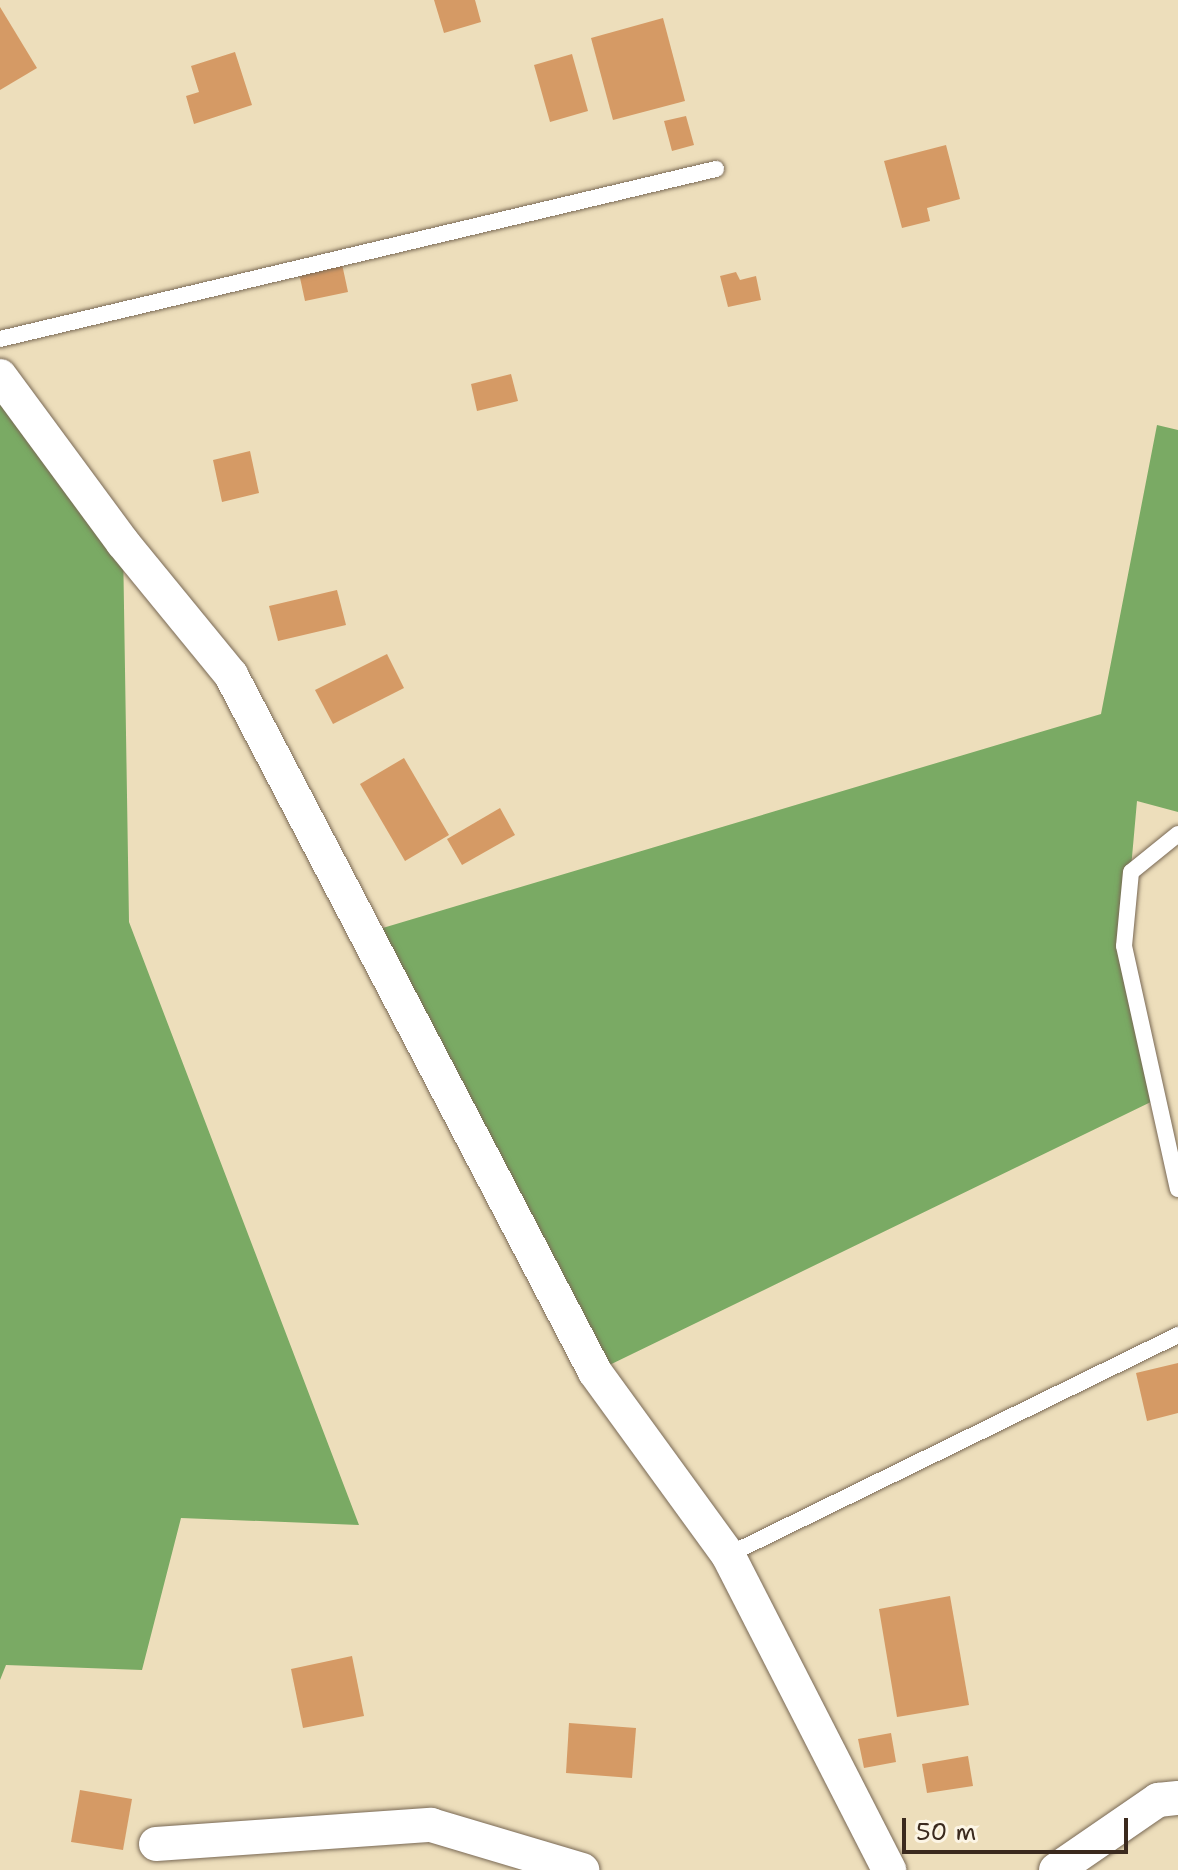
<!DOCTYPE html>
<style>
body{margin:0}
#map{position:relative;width:1178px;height:1870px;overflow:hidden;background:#eddebb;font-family:"Shantell Sans",sans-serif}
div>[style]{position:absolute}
.forest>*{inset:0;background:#7aaa64}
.building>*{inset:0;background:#d59a65}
.roads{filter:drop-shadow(0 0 2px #796955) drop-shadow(0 0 2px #796955)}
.service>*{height:16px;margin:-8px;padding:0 8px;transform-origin:8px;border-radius:8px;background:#fff}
.minor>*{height:34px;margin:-17px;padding:0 17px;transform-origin:17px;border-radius:17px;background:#fff}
span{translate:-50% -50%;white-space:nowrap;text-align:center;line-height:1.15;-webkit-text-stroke:7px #fcf5e5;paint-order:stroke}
.scale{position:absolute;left:902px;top:1818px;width:226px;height:36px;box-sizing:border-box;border:4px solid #3b2a1e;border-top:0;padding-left:10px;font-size:24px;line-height:28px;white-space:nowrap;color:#3b2a1e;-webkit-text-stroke:6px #fcf5e5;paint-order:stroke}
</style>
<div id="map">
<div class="forest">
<div style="clip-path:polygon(0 376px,123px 543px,129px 922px,359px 1525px,181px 1518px,142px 1670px,6px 1665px,0 1680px)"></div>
<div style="clip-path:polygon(1157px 425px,1178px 430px,1178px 812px,1137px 801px,1122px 969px,1157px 1099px,595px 1372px,366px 933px,1101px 714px)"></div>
</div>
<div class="building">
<div style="clip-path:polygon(434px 0,475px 0,481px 22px,444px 33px)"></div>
<div style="clip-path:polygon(0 7px,37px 68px,0 90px)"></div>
<div style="clip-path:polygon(663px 18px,685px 101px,613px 120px,591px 38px)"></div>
<div style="clip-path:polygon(235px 52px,252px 105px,194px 124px,186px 96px,199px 92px,191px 66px)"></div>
<div style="clip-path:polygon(572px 54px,588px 111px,550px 122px,534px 65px)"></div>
<div style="clip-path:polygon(686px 116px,694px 145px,672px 151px,664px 121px)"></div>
<div style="clip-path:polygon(946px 145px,960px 199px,927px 208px,930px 221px,902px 228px,884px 161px)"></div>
<div style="clip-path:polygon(342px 264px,348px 292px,305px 301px,299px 273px)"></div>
<div style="clip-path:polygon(736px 272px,740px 280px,756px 276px,761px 300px,728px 307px,720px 276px)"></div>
<div style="clip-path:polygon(511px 374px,518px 401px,477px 411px,471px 384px)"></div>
<div style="clip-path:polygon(250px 451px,259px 493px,222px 502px,213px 460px)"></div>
<div style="clip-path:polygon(337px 590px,346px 625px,278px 641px,269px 606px)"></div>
<div style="clip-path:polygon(387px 654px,404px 688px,333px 724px,315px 690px)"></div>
<div style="clip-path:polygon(404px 758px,449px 835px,405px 861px,360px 784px)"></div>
<div style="clip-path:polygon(500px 808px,515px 835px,462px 865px,447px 839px)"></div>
<div style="clip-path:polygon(1178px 1363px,1178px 1413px,1147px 1421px,1136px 1373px)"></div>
<div style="clip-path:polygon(950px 1596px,969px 1705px,897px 1717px,879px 1609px)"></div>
<div style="clip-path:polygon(352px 1656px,364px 1716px,303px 1728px,291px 1669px)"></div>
<div style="clip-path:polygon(569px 1723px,636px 1728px,632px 1778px,566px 1773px)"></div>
<div style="clip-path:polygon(891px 1733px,896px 1762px,864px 1768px,858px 1739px)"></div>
<div style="clip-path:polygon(968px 1756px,973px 1786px,927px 1793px,922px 1764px)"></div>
<div style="clip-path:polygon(80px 1790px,132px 1799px,123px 1850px,71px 1842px)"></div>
</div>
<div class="roads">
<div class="service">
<div style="left:0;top:339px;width:736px;rotate:-13.36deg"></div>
<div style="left:1178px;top:834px;width:60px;rotate:141deg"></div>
<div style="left:1131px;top:872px;width:74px;rotate:95.4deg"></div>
<div style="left:1124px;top:946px;width:249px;rotate:77.5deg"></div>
<div style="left:728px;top:1555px;width:501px;rotate:-26.05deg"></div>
</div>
<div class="minor">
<div style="left:0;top:376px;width:207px;rotate:53.6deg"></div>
<div style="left:123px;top:543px;width:171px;rotate:50.7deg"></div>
<div style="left:231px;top:675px;width:786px;rotate:62.42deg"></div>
<div style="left:595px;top:1372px;width:226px;rotate:54deg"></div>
<div style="left:728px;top:1555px;width:354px;rotate:62.9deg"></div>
<div style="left:156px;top:1844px;width:276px;rotate:-4deg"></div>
<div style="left:431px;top:1825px;width:158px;rotate:16.6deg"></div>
<div style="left:1056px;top:1870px;width:124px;rotate:-34.5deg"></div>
<div style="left:1158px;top:1800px;width:20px;rotate:-6deg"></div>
</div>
</div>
<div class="scale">50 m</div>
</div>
